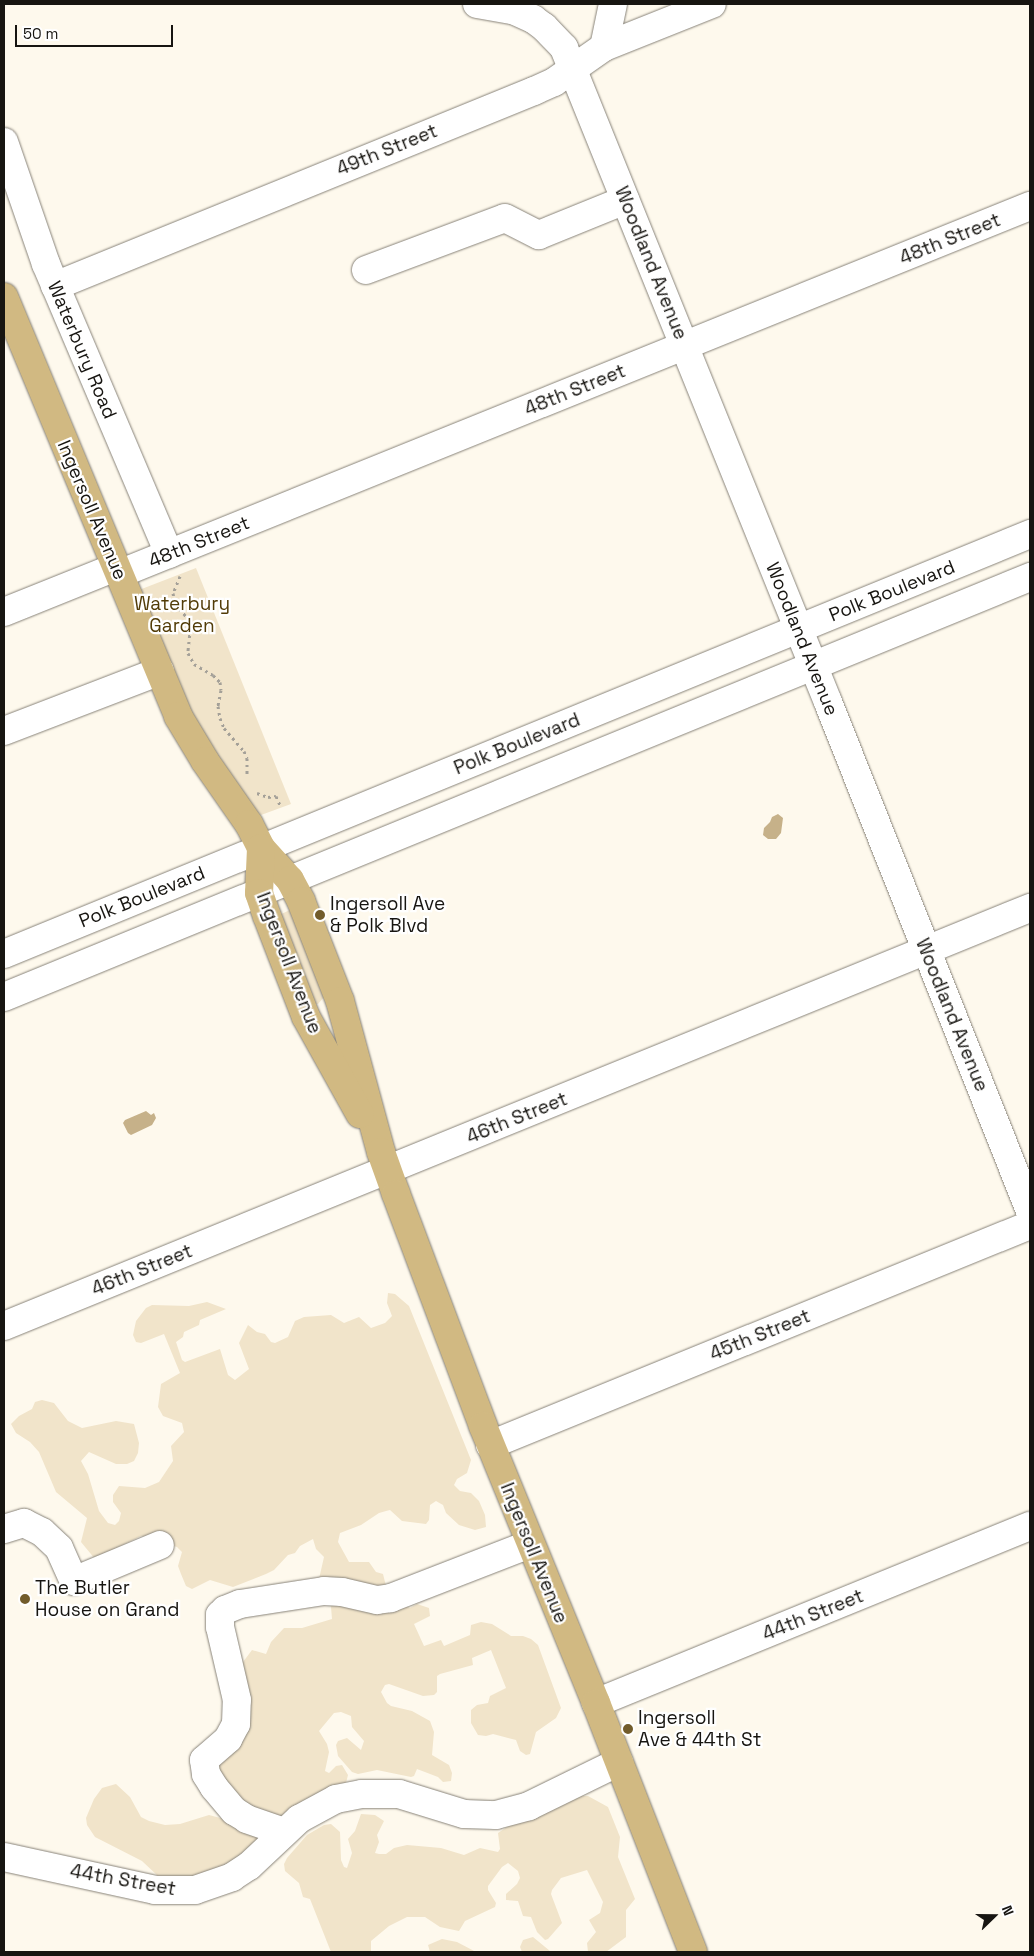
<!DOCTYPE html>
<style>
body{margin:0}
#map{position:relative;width:1034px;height:1956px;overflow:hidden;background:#fef9ed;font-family:"Space Grotesk",sans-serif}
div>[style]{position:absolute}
.green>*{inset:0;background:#f1e4ca}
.water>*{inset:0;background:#c6b189}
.path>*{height:3px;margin-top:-1.5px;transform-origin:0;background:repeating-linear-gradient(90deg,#a4a098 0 2.5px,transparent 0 6.5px)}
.roads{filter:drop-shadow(0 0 1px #888379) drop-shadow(0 0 1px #888379)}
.minor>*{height:28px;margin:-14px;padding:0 14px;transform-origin:14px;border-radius:14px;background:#fff}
.major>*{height:28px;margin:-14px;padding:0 14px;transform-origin:14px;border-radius:14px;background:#d1b982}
.dots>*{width:14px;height:14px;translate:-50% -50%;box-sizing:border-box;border:2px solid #fff;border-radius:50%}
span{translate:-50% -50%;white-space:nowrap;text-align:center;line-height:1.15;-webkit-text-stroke:4.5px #fff;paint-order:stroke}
.street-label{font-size:19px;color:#171511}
.park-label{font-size:19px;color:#523c08}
.poi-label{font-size:19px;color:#171511}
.left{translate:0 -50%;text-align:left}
.frame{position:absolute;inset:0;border:5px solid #171511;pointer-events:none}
.north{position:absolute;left:969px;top:1891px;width:50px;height:50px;-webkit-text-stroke:4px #fff;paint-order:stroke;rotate:68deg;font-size:14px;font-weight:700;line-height:20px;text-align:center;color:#171511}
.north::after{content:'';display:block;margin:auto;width:18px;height:22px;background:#171511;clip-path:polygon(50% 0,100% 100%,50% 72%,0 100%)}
.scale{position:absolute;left:15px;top:25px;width:158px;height:22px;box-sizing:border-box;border:2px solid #171511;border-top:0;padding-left:6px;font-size:15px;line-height:18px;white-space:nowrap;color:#171511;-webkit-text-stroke:4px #fff;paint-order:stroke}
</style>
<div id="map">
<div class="green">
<div style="clip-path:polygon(196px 568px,291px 804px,261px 815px,255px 811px,196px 727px,139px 590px)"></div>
<div style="clip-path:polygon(290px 910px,324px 997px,318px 1004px,315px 1004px,277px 916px)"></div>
<div style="clip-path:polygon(388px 1293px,395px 1294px,409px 1306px,471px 1460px,467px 1473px,457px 1479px,454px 1485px,460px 1491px,471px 1493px,479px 1501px,485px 1515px,486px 1527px,475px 1530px,459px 1525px,446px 1513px,443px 1505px,436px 1501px,430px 1505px,429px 1520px,426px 1524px,402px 1521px,390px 1510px,386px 1511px,379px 1513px,361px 1525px,340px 1533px,338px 1542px,349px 1562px,369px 1562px,376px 1572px,383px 1574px,387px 1590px,400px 1603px,410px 1608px,417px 1604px,429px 1608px,430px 1616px,414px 1624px,424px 1646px,441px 1640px,444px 1646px,470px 1635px,471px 1625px,481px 1622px,492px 1624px,511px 1636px,523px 1636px,531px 1639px,538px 1645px,561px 1708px,556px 1718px,536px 1732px,530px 1754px,526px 1755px,520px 1751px,516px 1740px,493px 1734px,486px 1736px,478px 1735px,471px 1723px,471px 1710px,477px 1705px,488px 1703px,490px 1696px,506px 1688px,491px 1650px,472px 1658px,473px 1665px,440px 1674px,437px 1676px,437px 1692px,434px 1695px,423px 1696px,389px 1684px,385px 1685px,381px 1692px,387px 1703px,391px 1706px,412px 1711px,430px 1721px,434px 1732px,432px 1755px,449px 1765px,452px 1773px,451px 1781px,443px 1782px,438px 1777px,417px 1769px,414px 1776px,411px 1777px,377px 1770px,358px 1774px,352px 1772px,338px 1756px,336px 1745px,338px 1741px,347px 1738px,361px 1750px,364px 1741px,352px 1727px,351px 1716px,341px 1712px,334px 1713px,319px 1731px,327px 1744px,329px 1752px,325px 1771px,329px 1773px,336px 1766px,342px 1765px,348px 1775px,346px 1783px,326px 1789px,290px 1810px,253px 1847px,223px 1867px,186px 1878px,159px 1877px,142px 1861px,95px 1837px,87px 1825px,86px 1818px,94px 1799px,102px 1788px,116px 1784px,130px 1797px,141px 1817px,149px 1821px,165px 1825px,180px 1824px,209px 1815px,224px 1819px,214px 1768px,240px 1666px,252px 1650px,266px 1654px,271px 1642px,284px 1628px,302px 1628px,332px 1619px,331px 1607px,319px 1579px,324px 1557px,316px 1549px,313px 1539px,300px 1546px,295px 1553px,288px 1555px,274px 1570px,266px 1574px,233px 1587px,210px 1580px,192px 1589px,186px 1586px,181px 1574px,178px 1566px,182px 1552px,177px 1547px,141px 1536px,95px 1559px,81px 1542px,87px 1518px,56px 1492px,39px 1452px,30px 1442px,16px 1433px,11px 1424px,19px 1416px,32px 1409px,35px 1402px,42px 1400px,54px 1403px,68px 1421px,82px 1428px,116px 1421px,134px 1424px,139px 1443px,138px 1453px,134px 1461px,127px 1464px,116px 1464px,89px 1452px,81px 1461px,88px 1474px,99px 1511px,108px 1523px,115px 1525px,119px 1521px,121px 1513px,113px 1502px,113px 1495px,119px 1486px,145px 1488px,159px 1482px,173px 1461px,171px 1446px,184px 1432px,182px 1423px,163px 1416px,158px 1407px,161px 1384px,180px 1373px,164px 1334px,141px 1343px,136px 1342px,133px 1335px,136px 1321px,146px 1308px,152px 1305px,189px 1306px,207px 1302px,226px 1309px,200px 1320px,199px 1325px,184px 1332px,183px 1337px,176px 1342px,182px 1360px,185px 1362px,220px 1349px,228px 1375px,235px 1380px,249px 1369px,239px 1343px,248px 1325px,257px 1332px,265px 1334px,271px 1342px,275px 1343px,288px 1337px,295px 1321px,304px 1317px,331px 1315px,344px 1323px,359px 1317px,371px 1328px,385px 1323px,392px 1316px,387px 1303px)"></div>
<div style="clip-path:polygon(577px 1796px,588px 1796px,608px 1807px,620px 1837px,618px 1857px,635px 1899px,626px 1910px,626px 1937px,606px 1952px,588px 1952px,587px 1943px,596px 1932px,589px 1920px,600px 1913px,603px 1902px,587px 1870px,561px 1878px,552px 1890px,551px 1894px,562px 1923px,548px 1939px,545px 1940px,537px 1932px,531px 1917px,523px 1916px,518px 1901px,506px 1900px,506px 1894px,517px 1884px,520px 1878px,518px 1871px,508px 1863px,502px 1867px,488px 1886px,488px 1890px,496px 1903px,495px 1907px,465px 1921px,459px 1931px,440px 1927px,425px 1917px,407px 1917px,389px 1926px,371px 1941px,371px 1952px,331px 1952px,310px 1899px,303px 1897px,299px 1883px,285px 1871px,284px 1864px,287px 1858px,307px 1835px,324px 1825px,331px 1824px,340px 1832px,341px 1860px,344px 1867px,347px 1868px,352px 1853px,348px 1839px,355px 1831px,361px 1814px,375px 1815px,384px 1821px,377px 1835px,379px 1842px,375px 1853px,379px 1854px,386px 1854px,394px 1848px,407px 1845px,441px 1848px,464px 1855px,480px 1848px,498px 1852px,500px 1849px,498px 1833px,510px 1825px)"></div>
<div style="clip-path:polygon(533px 1937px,550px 1951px,552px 1952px,522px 1952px,520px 1947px,523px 1940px)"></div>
<div style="clip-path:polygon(442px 1939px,457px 1942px,476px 1952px,430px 1952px,428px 1945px)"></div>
</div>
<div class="water">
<div style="clip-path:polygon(778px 814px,783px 818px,781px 833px,776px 839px,768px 839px,763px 835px,764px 828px,770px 822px,772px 817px)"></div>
<div style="clip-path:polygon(146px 1111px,151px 1115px,154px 1113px,156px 1118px,152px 1125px,131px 1135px,128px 1133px,123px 1123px,125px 1120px)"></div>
</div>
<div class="path">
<div style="left:180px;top:576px;width:18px;rotate:112deg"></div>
<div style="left:173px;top:593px;width:11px;rotate:80deg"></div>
<div style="left:175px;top:604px;width:24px;rotate:48deg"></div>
<div style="left:191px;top:622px;width:31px;rotate:96deg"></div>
<div style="left:188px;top:653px;width:13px;rotate:61deg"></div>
<div style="left:194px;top:664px;width:22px;rotate:30deg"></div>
<div style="left:213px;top:675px;width:10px;rotate:45deg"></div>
<div style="left:220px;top:682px;width:8px;rotate:83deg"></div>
<div style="left:221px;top:690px;width:16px;rotate:101deg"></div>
<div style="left:218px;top:706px;width:12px;rotate:81deg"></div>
<div style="left:220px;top:718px;width:11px;rotate:68deg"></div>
<div style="left:224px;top:728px;width:30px;rotate:49deg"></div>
<div style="left:244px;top:751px;width:8px;rotate:67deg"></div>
<div style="left:247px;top:758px;width:19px;rotate:90deg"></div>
<div style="left:257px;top:793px;width:12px;rotate:20deg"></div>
<div style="left:268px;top:797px;width:8px;rotate:-7deg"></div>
<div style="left:276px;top:796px;width:12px;rotate:66deg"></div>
</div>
<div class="roads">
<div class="minor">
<div style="left:477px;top:4px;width:39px;rotate:10deg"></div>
<div style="left:515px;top:11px;width:20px;rotate:24deg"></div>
<div style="left:533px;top:19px;width:14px;rotate:36deg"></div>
<div style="left:544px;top:27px;width:29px;rotate:46deg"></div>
<div style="left:564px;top:48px;width:705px;rotate:68.02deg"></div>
<div style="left:828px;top:702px;width:548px;rotate:68.35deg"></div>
<div style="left:604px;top:47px;width:44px;rotate:-78.2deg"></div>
<div style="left:4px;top:142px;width:129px;rotate:71deg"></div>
<div style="left:46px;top:264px;width:315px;rotate:67deg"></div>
<div style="left:366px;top:270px;width:148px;rotate:-20.5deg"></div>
<div style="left:505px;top:218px;width:38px;rotate:27deg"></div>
<div style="left:539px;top:235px;width:93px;rotate:-22.1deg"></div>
<div style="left:55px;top:286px;width:517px;rotate:-22.15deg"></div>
<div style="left:534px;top:91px;width:22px;rotate:-24deg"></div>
<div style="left:554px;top:82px;width:61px;rotate:-35deg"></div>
<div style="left:604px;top:47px;width:116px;rotate:-21.7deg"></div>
<div style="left:119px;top:574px;width:983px;rotate:-22deg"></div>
<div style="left:4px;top:612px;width:121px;rotate:-21.9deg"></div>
<div style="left:4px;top:731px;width:167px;rotate:-21deg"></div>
<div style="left:4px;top:954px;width:1109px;rotate:-22.26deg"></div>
<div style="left:4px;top:997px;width:1109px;rotate:-22.26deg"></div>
<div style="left:4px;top:1326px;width:1108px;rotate:-22.17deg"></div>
<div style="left:490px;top:1445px;width:583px;rotate:-22.17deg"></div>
<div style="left:4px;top:1529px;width:21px;rotate:-17deg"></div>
<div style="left:24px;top:1523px;width:20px;rotate:27deg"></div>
<div style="left:42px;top:1532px;width:23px;rotate:43deg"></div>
<div style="left:59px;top:1548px;width:36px;rotate:66deg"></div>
<div style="left:74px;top:1581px;width:93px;rotate:-22.7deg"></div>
<div style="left:596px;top:1703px;width:469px;rotate:-22.2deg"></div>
<div style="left:284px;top:1832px;width:39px;rotate:-161deg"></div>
<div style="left:247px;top:1819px;width:15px;rotate:-148deg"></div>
<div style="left:234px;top:1811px;width:31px;rotate:-130deg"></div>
<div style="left:214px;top:1787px;width:15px;rotate:-122deg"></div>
<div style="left:206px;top:1774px;width:14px;rotate:-98deg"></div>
<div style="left:204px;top:1760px;width:32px;rotate:-41deg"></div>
<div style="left:228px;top:1739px;width:17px;rotate:-62deg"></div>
<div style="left:236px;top:1724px;width:24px;rotate:-88deg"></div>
<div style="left:237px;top:1700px;width:75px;rotate:-103.1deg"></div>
<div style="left:220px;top:1627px;width:12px;rotate:-90deg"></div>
<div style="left:220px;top:1615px;width:7px;rotate:-45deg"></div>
<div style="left:225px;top:1610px;width:16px;rotate:-22deg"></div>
<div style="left:240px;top:1604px;width:85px;rotate:-8.8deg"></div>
<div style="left:324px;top:1591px;width:18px;rotate:3deg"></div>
<div style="left:342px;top:1592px;width:36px;rotate:13deg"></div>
<div style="left:377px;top:1600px;width:14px;rotate:-8deg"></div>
<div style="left:391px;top:1598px;width:149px;rotate:-21.2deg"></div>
<div style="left:4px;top:1857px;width:155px;rotate:12.3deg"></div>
<div style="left:155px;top:1890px;width:40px"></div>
<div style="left:195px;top:1890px;width:39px;rotate:-19deg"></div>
<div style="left:232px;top:1877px;width:20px;rotate:-33deg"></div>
<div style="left:249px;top:1866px;width:69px;rotate:-43.2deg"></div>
<div style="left:299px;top:1819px;width:42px;rotate:-28.4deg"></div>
<div style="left:336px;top:1799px;width:26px;rotate:-11deg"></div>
<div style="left:362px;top:1794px;width:37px"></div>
<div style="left:399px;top:1794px;width:68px;rotate:17.1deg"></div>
<div style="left:464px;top:1814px;width:32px;rotate:2deg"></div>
<div style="left:496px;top:1815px;width:34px;rotate:-15deg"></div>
<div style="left:529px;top:1806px;width:100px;rotate:-26.1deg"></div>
</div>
<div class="major">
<div style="left:4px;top:297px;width:454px;rotate:67.4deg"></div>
<div style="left:178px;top:716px;width:52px;rotate:59deg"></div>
<div style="left:205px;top:761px;width:77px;rotate:55.1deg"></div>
<div style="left:249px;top:824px;width:27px;rotate:63deg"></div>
<div style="left:261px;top:848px;width:43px;rotate:47.8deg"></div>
<div style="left:290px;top:880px;width:24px;rotate:62deg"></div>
<div style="left:301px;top:901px;width:107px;rotate:68.7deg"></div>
<div style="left:340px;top:1001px;width:156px;rotate:74.8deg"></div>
<div style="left:381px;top:1152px;width:45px;rotate:70.3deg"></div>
<div style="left:396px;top:1194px;width:248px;rotate:69.4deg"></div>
<div style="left:483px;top:1426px;width:299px;rotate:67.8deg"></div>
<div style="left:596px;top:1703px;width:267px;rotate:68.7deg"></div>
<div style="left:261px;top:848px;width:45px;rotate:92.5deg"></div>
<div style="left:259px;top:893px;width:24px;rotate:71deg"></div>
<div style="left:267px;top:916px;width:108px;rotate:68.9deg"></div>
<div style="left:306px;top:1017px;width:111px;rotate:60.9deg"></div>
</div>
</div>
<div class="dots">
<div style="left:320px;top:915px;background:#725c2b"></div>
<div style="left:25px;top:1599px;background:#725c2b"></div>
<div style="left:628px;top:1729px;background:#725c2b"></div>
</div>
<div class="street-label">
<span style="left:387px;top:150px;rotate:-22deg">49th Street</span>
<span style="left:950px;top:239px;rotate:-22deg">48th Street</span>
<span style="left:651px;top:263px;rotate:68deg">Woodland Avenue</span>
<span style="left:82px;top:350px;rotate:67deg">Waterbury Road</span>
<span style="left:575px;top:390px;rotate:-22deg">48th Street</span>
<span style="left:92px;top:510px;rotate:67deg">Ingersoll Avenue</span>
<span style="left:199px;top:542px;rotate:-22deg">48th Street</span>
<span style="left:892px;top:591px;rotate:-22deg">Polk Boulevard</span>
<span style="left:802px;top:639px;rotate:68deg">Woodland Avenue</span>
<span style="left:517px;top:744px;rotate:-22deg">Polk Boulevard</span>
<span style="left:142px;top:897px;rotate:-22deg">Polk Boulevard</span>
<span style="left:289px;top:963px;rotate:69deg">Ingersoll Avenue</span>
<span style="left:952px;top:1015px;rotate:68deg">Woodland Avenue</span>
<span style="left:517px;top:1118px;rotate:-22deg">46th Street</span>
<span style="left:142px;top:1270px;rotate:-22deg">46th Street</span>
<span style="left:760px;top:1335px;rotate:-22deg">45th Street</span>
<span style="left:534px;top:1553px;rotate:68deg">Ingersoll Avenue</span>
<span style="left:813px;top:1615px;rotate:-22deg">44th Street</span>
<span style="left:123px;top:1880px;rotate:10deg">44th Street</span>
</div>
<div class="park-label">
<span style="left:182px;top:615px">Waterbury<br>Garden</span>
</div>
<div class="poi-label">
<span class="left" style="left:330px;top:915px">Ingersoll Ave<br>&amp; Polk Blvd</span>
<span class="left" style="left:35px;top:1599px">The Butler<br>House on Grand</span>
<span class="left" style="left:638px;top:1729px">Ingersoll<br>Ave &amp; 44th St</span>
</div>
<div class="frame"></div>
<div class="north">N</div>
<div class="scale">50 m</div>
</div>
